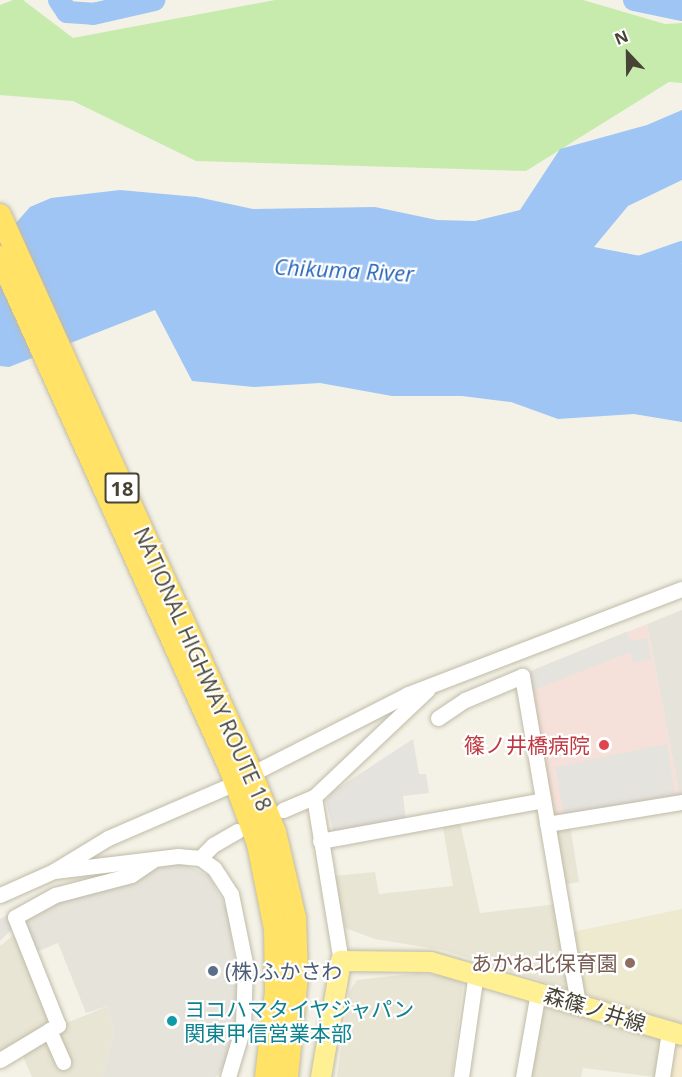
<!DOCTYPE html>
<meta charset="utf-8">
<style>
body{margin:0}
#map{position:relative;width:682px;height:1077px;overflow:hidden;background:#f4f2e6;font-family:"Open Sans","Noto Sans JP",sans-serif}
div>[style]{position:absolute}
.residential>*{inset:0;background:#e8e5d4}
.commercial>*{inset:0;background:#f7ecd0}
.industrial>*{inset:0;background:#e6e3db}
.education>*{inset:0;background:#eeeacf}
.medical>*{inset:0;background:#f5e1d9}
.green>*{inset:0;background:#c6ebac}
.parking>*{inset:0;background:#e5e3de}
.water>*{inset:0;background:#9fc5f4}
.river>*{height:22px;margin:-11px;padding:0 11px;transform-origin:11px;border-radius:11px;background:#9fc5f4}
.roads{filter:drop-shadow(0 0 2px #c0bba8) drop-shadow(0 0 2px #c0bba8)}
.minor>*{height:15px;margin:-7.5px;padding:0 7.5px;transform-origin:7.5px;border-radius:7.5px;background:#fff}
.major>*{height:20px;margin:-10px;padding:0 10px;transform-origin:10px;border-radius:10px;background:#fff094}
.highway>*{height:22px;margin:-11px;padding:0 11px;transform-origin:11px;border-radius:11px;background:#ffe266}
.dots>*{width:16px;height:16px;translate:-50% -50%;box-sizing:border-box;border:3px solid #fff;border-radius:50%}
span{translate:-50% -50%;white-space:nowrap;text-align:center;line-height:1.15;-webkit-text-stroke:4.5px #fff;paint-order:stroke}
.shield-label span{padding:2px 4px;background:#fff;border:2px solid;border-radius:4px;-webkit-text-stroke-width:0}
.shield-label{font-size:20px;color:#474335;font-weight:700}
.street-label{font-size:21px;color:#474335}
.health-label{font-size:21px;color:#be3a42}
.right{translate:-100% -50%;text-align:right}
.education-label{font-size:21px;color:#785e54}
.service-label{font-size:21px;color:#4e5e75}
.left{translate:0 -50%;text-align:left}
.culture-label{font-size:21px;color:#0d838f}
.water-label{font-size:22px;color:#2867b9;font-style:italic}
.north{position:absolute;left:598px;top:24px;width:60px;height:60px;-webkit-text-stroke:4px #fff;paint-order:stroke;rotate:338deg;font-size:16px;font-weight:700;line-height:24px;text-align:center;color:#474335}
.north::after{content:'';display:block;margin:auto;width:21px;height:27px;background:#474335;clip-path:polygon(50% 0,100% 100%,50% 72%,0 100%)}
</style>
<div id="map">
<div class="residential">
<div style="clip-path:polygon(459px 818px,480px 913px,557px 904px,568px 989px,442px 950px,375px 939px,345px 928px,334px 876px,375px 872px,379px 894px,453px 886px,442px 822px)"></div>
<div style="clip-path:polygon(570px 825px,579px 882px,562px 885px,552px 832px,557px 826px)"></div>
<div style="clip-path:polygon(18px 932px,52px 1020px,0 1055px,0 946px)"></div>
<div style="clip-path:polygon(418px 973px,446px 976px,463px 984px,452px 1077px,337px 1077px,349px 992px,357px 980px)"></div>
<div style="clip-path:polygon(540px 999px,657px 1034px,661px 1040px,655px 1077px,583px 1068px,581px 1077px,528px 1077px)"></div>
<div style="clip-path:polygon(108px 1006px,114px 1033px,102px 1077px,32px 1077px,21px 1052px,62px 1025px)"></div>
</div>
<div class="commercial">
<div style="clip-path:polygon(682px 1041px,682px 1077px,667px 1077px,673px 1042px)"></div>
</div>
<div class="industrial">
<div style="clip-path:polygon(682px 610px,682px 797px,680px 798px,647px 624px)"></div>
<div style="clip-path:polygon(182px 863px,209px 876px,228px 911px,239px 994px,235px 1035px,225px 1064px,216px 1077px,102px 1077px,114px 1033px,108px 1006px,86px 1013px,58px 943px,34px 953px,20px 920px,56px 900px,144px 871px)"></div>
</div>
<div class="education">
<div style="clip-path:polygon(682px 909px,682px 1023px,584px 994px,572px 932px)"></div>
</div>
<div class="medical">
<div style="clip-path:polygon(647px 624px,680px 798px,561px 818px,549px 813px,526px 673px)"></div>
</div>
<div class="green">
<div style="clip-path:polygon(13px 0,23px 0,73px 38px,275px 0,583px 0,665px 24px,682px 23px,682px 83px,669px 82px,526px 171px,196px 161px,73px 101px,0 95px,0 5px)"></div>
</div>
<div class="parking">
<div style="clip-path:polygon(626px 632px,631px 641px,647px 638px,651px 659px,633px 663px,630px 652px,529px 692px,526px 673px)"></div>
<div style="clip-path:polygon(413px 739px,419px 774px,426px 774px,429px 793px,403px 796px,406px 822px,334px 835px,326px 801px,332px 792px)"></div>
<div style="clip-path:polygon(667px 744px,675px 796px,564px 816px,555px 767px)"></div>
<div style="clip-path:polygon(10px 914px,15px 926px,0 941px,0 919px)"></div>
</div>
<div class="water">
<div style="clip-path:polygon(682px 110px,682px 180px,628px 206px,594px 247px,682px 264px,682px 422px,634px 414px,558px 419px,511px 402px,462px 396px,392px 396px,320px 383px,254px 387px,192px 381px,155px 310px,9px 367px,0 366px,0 241px,30px 207px,51px 198px,120px 190px,197px 197px,253px 209px,375px 207px,437px 220px,475px 221px,520px 210px,560px 149px,647px 125px)"></div>
</div>
<div class="river">
<div style="left:59px;top:0;width:14px;rotate:56deg"></div>
<div style="left:67px;top:12px;width:26px;rotate:4deg"></div>
<div style="left:93px;top:14px;width:63px;rotate:-12.9deg"></div>
<div style="left:634px;top:0;width:49px;rotate:11.8deg"></div>
<div style="left:631px;top:270px;width:54px;rotate:-19.4deg"></div>
</div>
<div class="roads">
<div class="minor">
<div style="left:438px;top:718px;width:32px;rotate:-34deg"></div>
<div style="left:465px;top:700px;width:62px;rotate:-22.8deg"></div>
<div style="left:522px;top:676px;width:333px;rotate:80.3deg"></div>
<div style="left:261px;top:769px;width:165px;rotate:-27deg"></div>
<div style="left:408px;top:694px;width:293px;rotate:-21deg"></div>
<div style="left:314px;top:797px;width:166px;rotate:80.7deg"></div>
<div style="left:283px;top:810px;width:34px;rotate:-23deg"></div>
<div style="left:314px;top:797px;width:156px;rotate:-43.4deg"></div>
<div style="left:547px;top:824px;width:137px;rotate:-9.3deg"></div>
<div style="left:320px;top:841px;width:227px;rotate:-10.4deg"></div>
<div style="left:200px;top:858px;width:18px;rotate:-45deg"></div>
<div style="left:213px;top:845px;width:28px;rotate:-30deg"></div>
<div style="left:54px;top:871px;width:125px;rotate:-6.9deg"></div>
<div style="left:178px;top:856px;width:22px;rotate:5deg"></div>
<div style="left:200px;top:858px;width:17px;rotate:36deg"></div>
<div style="left:214px;top:868px;width:31px;rotate:57deg"></div>
<div style="left:231px;top:894px;width:70px;rotate:78.5deg"></div>
<div style="left:245px;top:963px;width:64px;rotate:91.8deg"></div>
<div style="left:243px;top:1027px;width:52px;rotate:106.7deg"></div>
<div style="left:0;top:895px;width:59px;rotate:-24deg"></div>
<div style="left:54px;top:871px;width:63px;rotate:-31.4deg"></div>
<div style="left:108px;top:838px;width:129px;rotate:-23.4deg"></div>
<div style="left:49px;top:1030px;width:35px;rotate:66deg"></div>
<div style="left:0;top:1060px;width:68px;rotate:-31.1deg"></div>
<div style="left:58px;top:1025px;width:116px;rotate:-111.7deg"></div>
<div style="left:15px;top:917px;width:46px;rotate:-28.8deg"></div>
<div style="left:55px;top:895px;width:79px;rotate:-14.7deg"></div>
<div style="left:131px;top:875px;width:25px;rotate:-34deg"></div>
<div style="left:461px;top:1077px;width:105px;rotate:-81.8deg"></div>
<div style="left:523px;top:1077px;width:86px;rotate:-80deg"></div>
<div style="left:662px;top:1077px;width:46px;rotate:-81.2deg"></div>
</div>
<div class="major">
<div style="left:321px;top:1077px;width:118px;rotate:-80.2deg"></div>
<div style="left:341px;top:961px;width:90px;rotate:0.6deg"></div>
<div style="left:431px;top:962px;width:261px;rotate:16.2deg"></div>
</div>
<div class="highway">
<div style="left:0;top:215px;width:598px;rotate:65.71deg"></div>
<div style="left:246px;top:760px;width:78px;rotate:68.1deg"></div>
<div style="left:275px;top:832px;width:88px;rotate:76.9deg"></div>
<div style="left:295px;top:918px;width:58px;rotate:88deg"></div>
<div style="left:297px;top:976px;width:101px;rotate:95.7deg"></div>
<div style="left:0;top:257px;width:560px;rotate:65.77deg"></div>
<div style="left:230px;top:768px;width:81px;rotate:69.8deg"></div>
<div style="left:258px;top:844px;width:87px;rotate:78.7deg"></div>
<div style="left:275px;top:929px;width:62px;rotate:89.1deg"></div>
<div style="left:276px;top:991px;width:87px;rotate:96.6deg"></div>
</div>
</div>
<div class="dots">
<div style="left:604px;top:745px;background:#e0444e"></div>
<div style="left:630px;top:963px;background:#8d6e63"></div>
<div style="left:213px;top:971px;background:#5c6f8a"></div>
<div style="left:172px;top:1021px;background:#0f9aa8"></div>
</div>
<div class="shield-label">
<span style="left:122px;top:488px">18</span>
</div>
<div class="street-label">
<span style="left:203px;top:669px;rotate:66deg">NATIONAL HIGHWAY ROUTE 18</span>
<span style="left:595px;top:1009px;rotate:17deg">森篠ノ井線</span>
</div>
<div class="health-label">
<span class="right" style="left:590px;top:745px">篠ノ井橋病院</span>
</div>
<div class="education-label">
<span class="right" style="left:618px;top:963px">あかね北保育園</span>
</div>
<div class="service-label">
<span class="left" style="left:225px;top:971px">(株)ふかさわ</span>
</div>
<div class="culture-label">
<span class="left" style="left:184px;top:1021px">ヨコハマタイヤジャパン<br>関東甲信営業本部</span>
</div>
<div class="water-label">
<span style="left:344px;top:270px;rotate:3deg">Chikuma River</span>
</div>
<div class="north">N</div>
</div>
